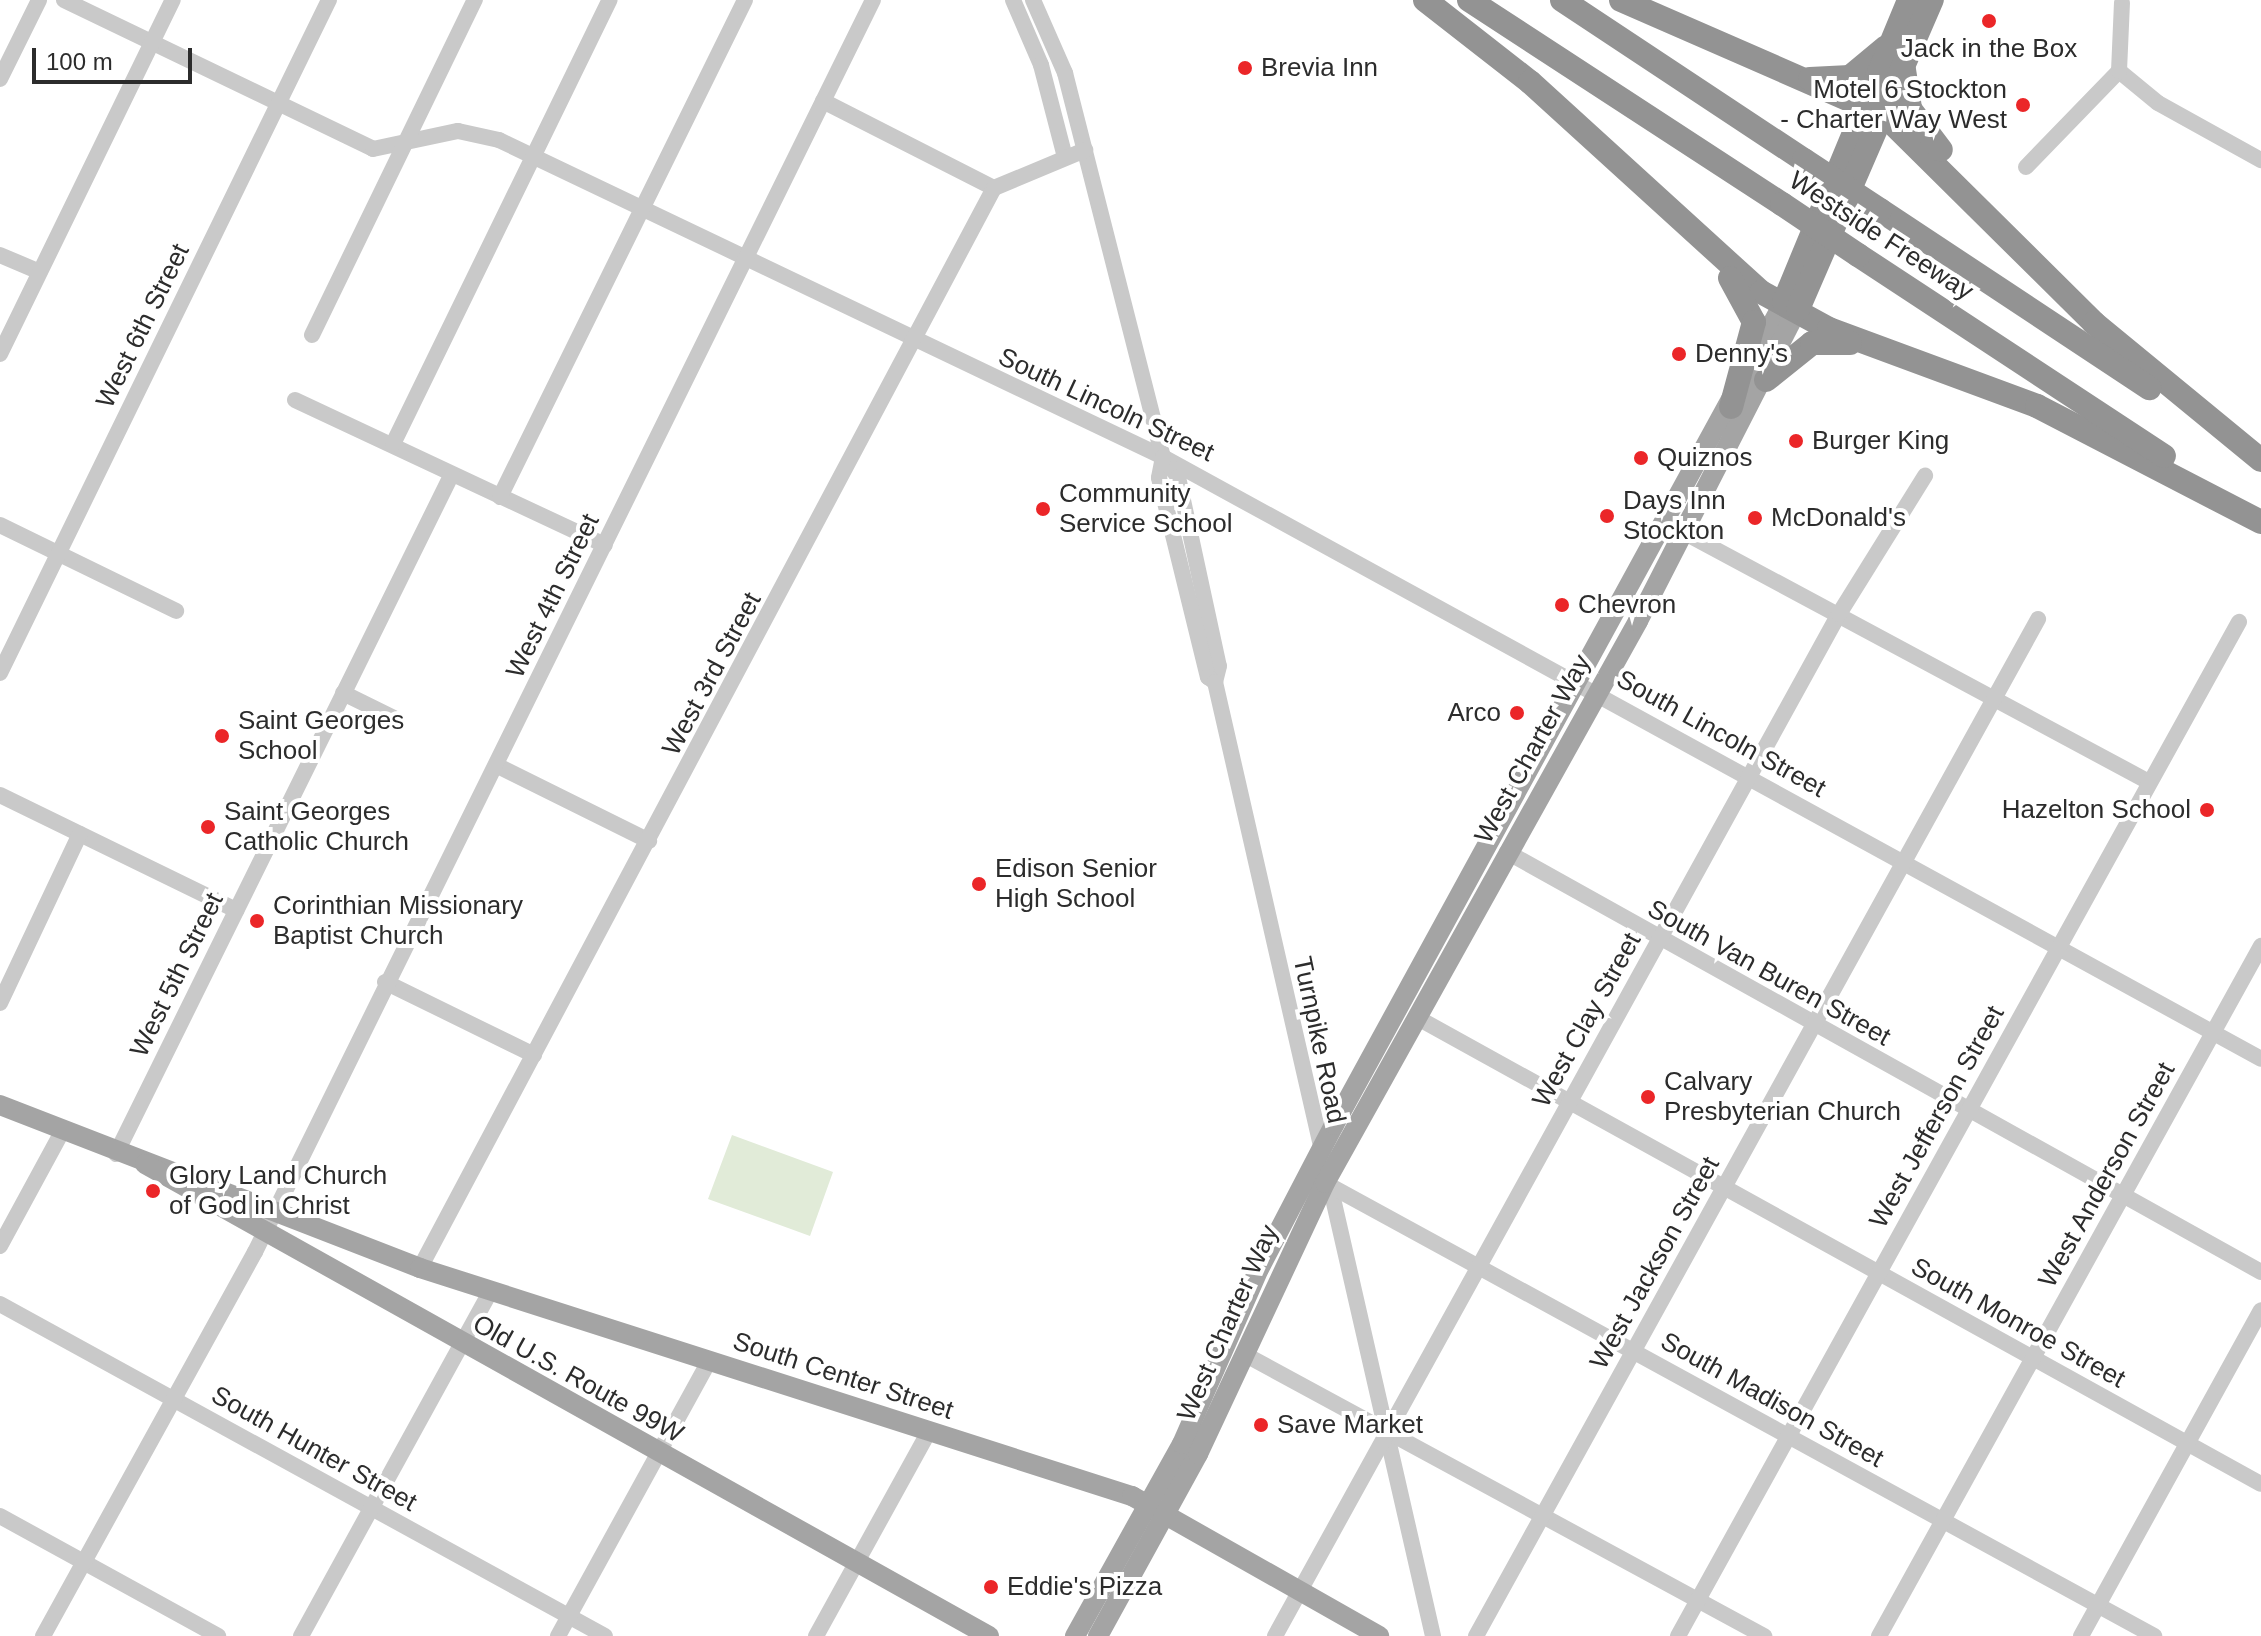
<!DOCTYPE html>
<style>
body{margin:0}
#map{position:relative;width:2261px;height:1636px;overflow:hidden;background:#fff;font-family:Arial,sans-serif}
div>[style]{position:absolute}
.green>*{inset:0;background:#e1ebd8}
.minor>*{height:16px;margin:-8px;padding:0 8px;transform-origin:8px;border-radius:8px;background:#c9c9c9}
.major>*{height:20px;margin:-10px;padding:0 10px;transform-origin:10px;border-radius:10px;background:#a4a4a4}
.highway>*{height:24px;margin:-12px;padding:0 12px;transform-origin:12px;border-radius:12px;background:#939393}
.highway-bridge>*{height:24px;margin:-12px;padding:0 12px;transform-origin:12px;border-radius:12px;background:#939393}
.dots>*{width:22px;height:22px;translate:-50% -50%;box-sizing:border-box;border:4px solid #fff;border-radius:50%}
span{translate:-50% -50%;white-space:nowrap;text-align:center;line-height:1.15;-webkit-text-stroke:8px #fff;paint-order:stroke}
.poi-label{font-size:26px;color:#2c2c2c}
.left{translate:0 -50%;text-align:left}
.right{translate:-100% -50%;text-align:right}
.street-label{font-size:26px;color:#2c2c2c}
.scale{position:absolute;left:32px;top:48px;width:160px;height:36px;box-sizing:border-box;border:4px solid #2c2c2c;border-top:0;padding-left:10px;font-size:24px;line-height:28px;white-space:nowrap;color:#2c2c2c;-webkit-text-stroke:6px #fff;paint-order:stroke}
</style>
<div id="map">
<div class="green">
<div style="clip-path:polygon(732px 1135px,833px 1172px,810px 1236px,708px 1199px)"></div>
</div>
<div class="minor">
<div style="left:64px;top:0;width:343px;rotate:25.7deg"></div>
<div style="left:373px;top:149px;width:87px;rotate:-12deg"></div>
<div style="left:458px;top:131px;width:42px;rotate:12.4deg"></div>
<div style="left:499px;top:140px;width:736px;rotate:25.52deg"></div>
<div style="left:1163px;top:457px;width:1252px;rotate:28.73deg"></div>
<div style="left:1013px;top:0;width:71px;rotate:66.7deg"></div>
<div style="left:1041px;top:65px;width:95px;rotate:75.4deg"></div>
<div style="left:1033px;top:0;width:80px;rotate:66.3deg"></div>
<div style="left:1065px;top:73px;width:396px;rotate:75.7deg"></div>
<div style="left:1163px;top:457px;width:25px;rotate:53deg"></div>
<div style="left:1178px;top:477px;width:193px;rotate:77.8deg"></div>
<div style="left:1219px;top:666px;width:16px;rotate:104deg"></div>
<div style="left:2119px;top:71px;width:50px;rotate:39.4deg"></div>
<div style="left:2158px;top:103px;width:118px;rotate:29deg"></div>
<div style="left:0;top:79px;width:88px;rotate:-63.7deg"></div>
<div style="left:823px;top:101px;width:192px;rotate:27deg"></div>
<div style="left:2026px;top:167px;width:134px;rotate:-45.9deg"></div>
<div style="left:2119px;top:71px;width:68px;rotate:-87.5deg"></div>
<div style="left:0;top:255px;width:43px;rotate:23deg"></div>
<div style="left:312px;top:335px;width:373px;rotate:-64.1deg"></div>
<div style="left:0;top:354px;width:394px;rotate:-64deg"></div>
<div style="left:295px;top:400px;width:342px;rotate:25.1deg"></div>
<div style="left:393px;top:444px;width:494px;rotate:-64deg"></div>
<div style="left:1163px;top:457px;width:21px;rotate:101deg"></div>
<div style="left:1159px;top:478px;width:205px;rotate:76.2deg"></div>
<div style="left:1208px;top:677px;width:9px;rotate:36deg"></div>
<div style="left:1215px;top:682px;width:979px;rotate:77.13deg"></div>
<div style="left:500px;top:497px;width:554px;rotate:-63.76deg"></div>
<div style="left:0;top:525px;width:196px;rotate:26deg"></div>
<div style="left:1685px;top:533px;width:527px;rotate:28.22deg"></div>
<div style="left:0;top:673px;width:749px;rotate:-63.95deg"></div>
<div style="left:343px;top:693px;width:61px;rotate:26.1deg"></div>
<div style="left:496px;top:765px;width:171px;rotate:26.4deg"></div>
<div style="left:0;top:795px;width:263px;rotate:26deg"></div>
<div style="left:1507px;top:852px;width:863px;rotate:29.12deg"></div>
<div style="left:385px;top:982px;width:166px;rotate:26.1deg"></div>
<div style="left:0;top:1003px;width:187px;rotate:-64.7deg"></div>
<div style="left:1416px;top:1017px;width:965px;rotate:28.93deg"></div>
<div style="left:116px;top:1154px;width:758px;rotate:-63.71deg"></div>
<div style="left:1325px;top:1183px;width:945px;rotate:28.65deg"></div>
<div style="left:0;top:1246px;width:130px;rotate:-61.5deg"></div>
<div style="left:420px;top:1268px;width:1223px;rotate:-62.01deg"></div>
<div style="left:994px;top:188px;width:99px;rotate:-22.7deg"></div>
<div style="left:0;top:1304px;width:690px;rotate:28.76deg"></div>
<div style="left:1244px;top:1354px;width:592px;rotate:28.47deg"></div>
<div style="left:0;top:1516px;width:249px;rotate:28.8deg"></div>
<div style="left:43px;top:1636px;width:439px;rotate:-61.1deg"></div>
<div style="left:255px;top:1252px;width:1396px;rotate:-63.73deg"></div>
<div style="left:301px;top:1636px;width:394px;rotate:-61.2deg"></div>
<div style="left:558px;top:1636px;width:315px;rotate:-61.2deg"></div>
<div style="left:816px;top:1636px;width:234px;rotate:-61.1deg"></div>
<div style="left:1275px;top:1636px;width:1167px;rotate:-61.11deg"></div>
<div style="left:1839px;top:614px;width:163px;rotate:-58.1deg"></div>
<div style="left:1476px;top:1636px;width:1162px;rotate:-61.07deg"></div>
<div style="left:1678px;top:1636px;width:1159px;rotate:-61.05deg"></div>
<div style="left:1879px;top:1636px;width:789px;rotate:-61.03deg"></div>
<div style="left:2081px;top:1636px;width:372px;rotate:-61.1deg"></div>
</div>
<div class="major">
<div style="left:0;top:1105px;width:451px;rotate:21.2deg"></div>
<div style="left:420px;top:1268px;width:748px;rotate:17.76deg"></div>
<div style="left:1132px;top:1496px;width:284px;rotate:29.5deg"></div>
<div style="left:145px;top:1164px;width:967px;rotate:29.22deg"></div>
<div style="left:1075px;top:1636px;width:220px;rotate:-60.9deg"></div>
<div style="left:1182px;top:1444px;width:191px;rotate:-66.3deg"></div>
<div style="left:1259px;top:1269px;width:162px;rotate:-62.5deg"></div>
<div style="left:1334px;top:1125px;width:938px;rotate:-61.33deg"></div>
<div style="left:1098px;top:1636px;width:208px;rotate:-61.2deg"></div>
<div style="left:1198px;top:1454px;width:299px;rotate:-64.9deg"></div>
<div style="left:1325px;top:1183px;width:643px;rotate:-60.88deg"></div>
<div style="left:1638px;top:621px;width:351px;rotate:-62.9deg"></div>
</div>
<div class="highway">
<div style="left:1425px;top:0;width:133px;rotate:38deg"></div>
<div style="left:1530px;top:82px;width:312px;rotate:42.3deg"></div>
<div style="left:1761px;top:292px;width:77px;rotate:28.6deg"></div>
<div style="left:1829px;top:329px;width:222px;rotate:20.3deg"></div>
<div style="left:2037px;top:406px;width:252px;rotate:27.4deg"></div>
<div style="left:1469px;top:0;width:374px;rotate:33.1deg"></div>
<div style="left:1562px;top:0;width:290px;rotate:33.5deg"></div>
<div style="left:1621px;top:0;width:287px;rotate:23.6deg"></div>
<div style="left:1884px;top:115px;width:296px;rotate:44.7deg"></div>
<div style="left:2094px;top:323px;width:216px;rotate:39.4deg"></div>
<div style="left:1904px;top:70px;width:39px;rotate:81deg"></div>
<div style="left:1910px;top:109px;width:51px;rotate:52.9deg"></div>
<div style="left:1810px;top:79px;width:40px;rotate:-2.9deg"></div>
<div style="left:1850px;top:77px;width:47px;rotate:-39.8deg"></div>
<div style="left:1880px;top:210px;width:323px;rotate:33.5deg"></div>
<div style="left:1858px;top:255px;width:366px;rotate:33.3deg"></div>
<div style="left:1730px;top:278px;width:50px;rotate:61.4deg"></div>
<div style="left:1754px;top:322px;width:88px;rotate:105.1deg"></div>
<div style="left:1784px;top:302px;width:327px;rotate:-67.5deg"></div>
<div style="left:1798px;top:309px;width:337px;rotate:-66.6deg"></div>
<div style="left:1766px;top:380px;width:59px;rotate:-38.8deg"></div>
<div style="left:1812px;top:343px;width:38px"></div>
</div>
<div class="highway-bridge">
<div style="left:1804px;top:160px;width:91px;rotate:33.3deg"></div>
<div style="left:1782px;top:204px;width:92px;rotate:33.9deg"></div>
</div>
<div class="dots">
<div style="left:1989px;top:21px;background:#eb2628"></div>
<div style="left:1245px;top:68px;background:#eb2628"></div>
<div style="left:2023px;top:105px;background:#eb2628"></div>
<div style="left:1679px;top:354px;background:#eb2628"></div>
<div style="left:1796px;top:441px;background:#eb2628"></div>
<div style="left:1641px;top:458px;background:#eb2628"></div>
<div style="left:1043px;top:509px;background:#eb2628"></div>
<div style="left:1607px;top:516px;background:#eb2628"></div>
<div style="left:1755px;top:518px;background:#eb2628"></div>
<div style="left:1562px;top:605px;background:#eb2628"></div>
<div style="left:1517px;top:713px;background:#eb2628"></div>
<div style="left:222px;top:736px;background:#eb2628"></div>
<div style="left:2207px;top:810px;background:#eb2628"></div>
<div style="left:208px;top:827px;background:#eb2628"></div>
<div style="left:979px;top:884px;background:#eb2628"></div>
<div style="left:257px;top:921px;background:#eb2628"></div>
<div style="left:1648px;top:1097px;background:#eb2628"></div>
<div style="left:153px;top:1191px;background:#eb2628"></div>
<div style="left:1261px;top:1425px;background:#eb2628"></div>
<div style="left:991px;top:1587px;background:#eb2628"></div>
</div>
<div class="poi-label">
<span style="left:1989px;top:49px">Jack in the Box</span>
<span class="left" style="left:1261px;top:68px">Brevia Inn</span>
<span class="right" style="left:2007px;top:105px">Motel 6 Stockton<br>- Charter Way West</span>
<span class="left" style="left:1695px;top:354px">Denny's</span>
<span class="left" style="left:1812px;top:441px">Burger King</span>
<span class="left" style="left:1657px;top:458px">Quiznos</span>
<span class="left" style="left:1059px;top:509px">Community<br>Service School</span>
<span class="left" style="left:1623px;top:516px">Days Inn<br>Stockton</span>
<span class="left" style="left:1771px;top:518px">McDonald's</span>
<span class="left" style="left:1578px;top:605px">Chevron</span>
<span class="right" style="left:1501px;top:713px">Arco</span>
<span class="left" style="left:238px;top:736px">Saint Georges<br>School</span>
<span class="right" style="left:2191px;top:810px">Hazelton School</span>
<span class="left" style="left:224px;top:827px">Saint Georges<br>Catholic Church</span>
<span class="left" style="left:995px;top:884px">Edison Senior<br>High School</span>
<span class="left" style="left:273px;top:921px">Corinthian Missionary<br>Baptist Church</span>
<span class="left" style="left:1664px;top:1097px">Calvary<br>Presbyterian Church</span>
<span class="left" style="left:169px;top:1191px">Glory Land Church<br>of God in Christ</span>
<span class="left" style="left:1277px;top:1425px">Save Market</span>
<span class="left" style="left:1007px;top:1587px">Eddie's Pizza</span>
</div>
<div class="street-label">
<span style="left:1881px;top:236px;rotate:33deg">Westside Freeway</span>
<span style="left:143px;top:326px;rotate:-64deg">West 6th Street</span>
<span style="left:1106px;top:405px;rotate:25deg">South Lincoln Street</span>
<span style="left:553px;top:596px;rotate:-64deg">West 4th Street</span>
<span style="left:712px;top:674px;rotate:-62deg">West 3rd Street</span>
<span style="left:1721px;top:734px;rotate:29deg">South Lincoln Street</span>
<span style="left:1533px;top:749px;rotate:-61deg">West Charter Way</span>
<span style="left:1769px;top:973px;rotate:29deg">South Van Buren Street</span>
<span style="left:177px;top:975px;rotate:-64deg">West 5th Street</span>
<span style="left:1587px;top:1020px;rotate:-61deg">West Clay Street</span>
<span style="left:1319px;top:1040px;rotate:78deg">Turnpike Road</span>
<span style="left:1937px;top:1117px;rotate:-61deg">West Jefferson Street</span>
<span style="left:2107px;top:1175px;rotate:-61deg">West Anderson Street</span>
<span style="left:1655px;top:1263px;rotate:-61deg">West Jackson Street</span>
<span style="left:1228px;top:1323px;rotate:-66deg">West Charter Way</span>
<span style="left:2018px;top:1323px;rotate:29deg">South Monroe Street</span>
<span style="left:843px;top:1376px;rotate:18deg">South Center Street</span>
<span style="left:578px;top:1379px;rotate:29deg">Old U.S. Route 99W</span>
<span style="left:1772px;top:1400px;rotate:29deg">South Madison Street</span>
<span style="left:314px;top:1449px;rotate:29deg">South Hunter Street</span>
</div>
<div class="scale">100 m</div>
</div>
